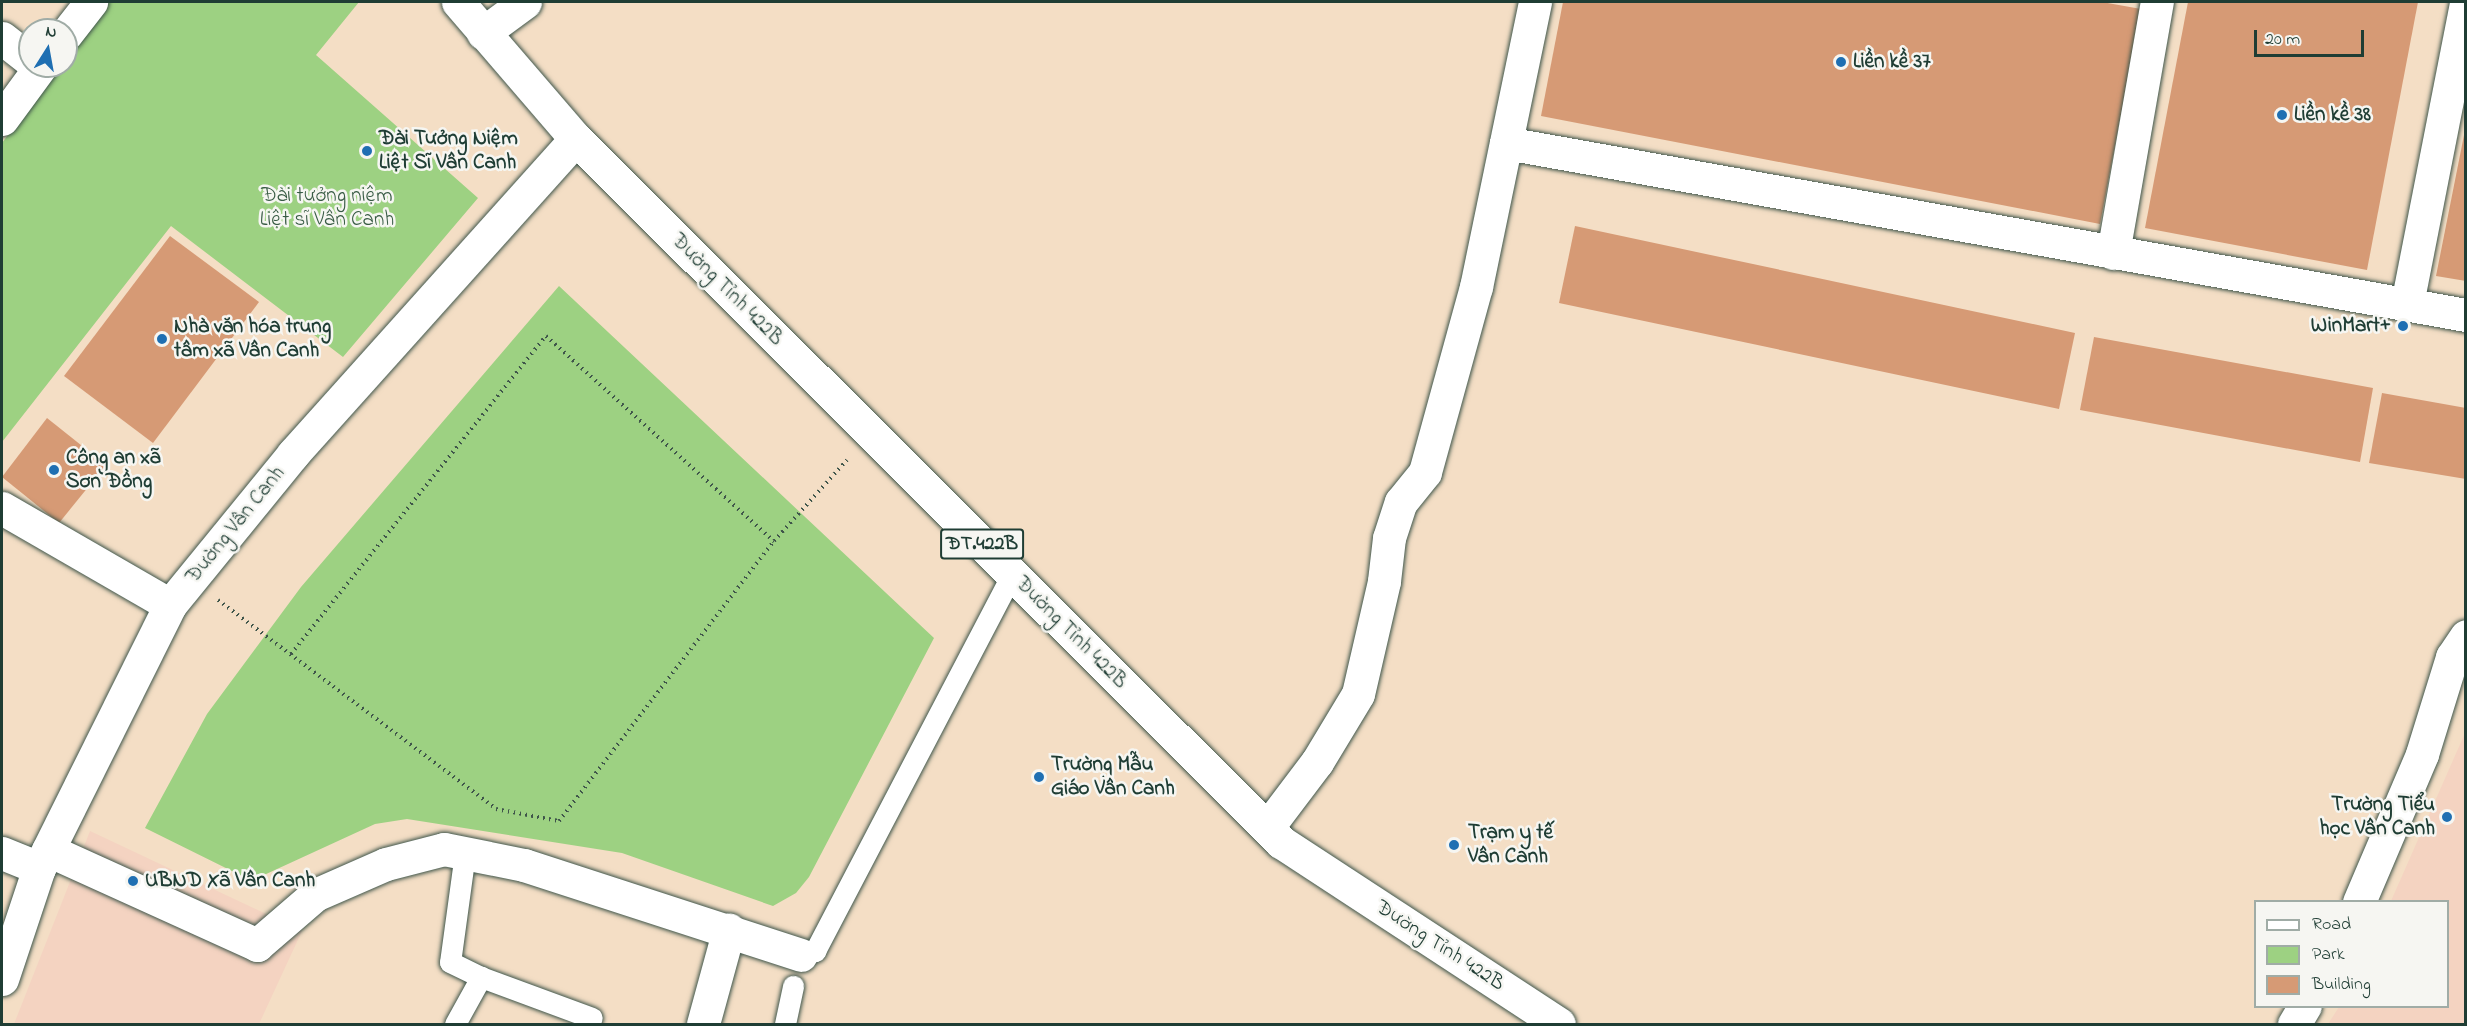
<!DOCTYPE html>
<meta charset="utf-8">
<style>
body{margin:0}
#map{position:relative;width:2467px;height:1026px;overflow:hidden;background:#f4dec5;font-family:"Indie Flower",sans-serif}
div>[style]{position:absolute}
.built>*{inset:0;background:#f4d3c1}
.green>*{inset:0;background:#9dd182}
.building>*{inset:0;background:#d69a75}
.path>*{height:4px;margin-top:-2px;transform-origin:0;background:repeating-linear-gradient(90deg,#3f554a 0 1.5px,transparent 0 6px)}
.roads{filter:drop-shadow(0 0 2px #3f554a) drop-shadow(0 0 2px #3f554a)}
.lane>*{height:21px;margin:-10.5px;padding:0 10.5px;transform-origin:10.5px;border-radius:10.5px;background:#fff}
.street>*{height:33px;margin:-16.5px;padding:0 16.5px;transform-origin:16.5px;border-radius:16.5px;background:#fff}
.secondary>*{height:33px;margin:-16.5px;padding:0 16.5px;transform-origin:16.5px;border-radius:16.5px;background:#fff}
.primary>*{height:33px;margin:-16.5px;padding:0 16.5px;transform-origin:16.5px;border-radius:16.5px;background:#fff}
.dots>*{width:16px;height:16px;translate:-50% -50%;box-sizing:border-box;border:3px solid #f6f6f2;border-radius:50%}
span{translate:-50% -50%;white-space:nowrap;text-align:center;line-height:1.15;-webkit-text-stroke:5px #f6f6f2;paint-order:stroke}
.shield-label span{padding:2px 4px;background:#f6f6f2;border:2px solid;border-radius:4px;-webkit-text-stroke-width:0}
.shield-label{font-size:20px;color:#1f3d34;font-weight:700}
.poi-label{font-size:21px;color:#1f3d34;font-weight:700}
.left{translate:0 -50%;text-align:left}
.right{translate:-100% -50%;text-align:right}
.park-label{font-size:21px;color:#385b44}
.street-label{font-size:21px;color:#1f3d34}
.frame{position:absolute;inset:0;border:3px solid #1f3d34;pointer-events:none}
.legend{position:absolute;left:2254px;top:900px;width:195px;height:108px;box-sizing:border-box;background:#f6f6f2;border:2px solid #a0aca6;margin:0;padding:8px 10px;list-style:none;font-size:18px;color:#1f3d34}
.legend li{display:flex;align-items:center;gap:12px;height:30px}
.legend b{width:30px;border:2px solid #a0aca6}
.north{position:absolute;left:18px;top:18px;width:60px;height:60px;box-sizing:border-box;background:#f6f6f2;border:2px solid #a0aca6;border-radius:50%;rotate:11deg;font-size:16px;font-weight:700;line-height:24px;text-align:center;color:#1f3d34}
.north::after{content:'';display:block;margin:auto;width:21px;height:27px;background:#1f6fb2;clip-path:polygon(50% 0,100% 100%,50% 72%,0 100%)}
.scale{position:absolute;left:2254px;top:30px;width:110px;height:27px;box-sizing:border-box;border:3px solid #1f3d34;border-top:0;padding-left:8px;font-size:18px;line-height:21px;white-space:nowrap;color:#1f3d34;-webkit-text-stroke:4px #f6f6f2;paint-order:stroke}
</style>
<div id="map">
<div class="built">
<div style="clip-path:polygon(2465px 733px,2465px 1024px,2328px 1024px,2339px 1007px,2448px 1006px,2448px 902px,2391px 901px)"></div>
<div style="clip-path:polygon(90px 831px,302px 931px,259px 1024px,14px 1024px)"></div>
</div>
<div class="green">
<div style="clip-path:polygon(108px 2px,359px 2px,316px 55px,478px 198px,343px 357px,171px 226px,2px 442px,2px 143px,59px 66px,66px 66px,66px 57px)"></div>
<div style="clip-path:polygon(559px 286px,934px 638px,809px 877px,796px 893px,773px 906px,622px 853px,407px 819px,375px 824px,264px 875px,244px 877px,145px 828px,207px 714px,301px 587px)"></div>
</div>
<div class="building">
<div style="clip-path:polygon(1563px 2px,2102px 2px,2141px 9px,2100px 224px,1541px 116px)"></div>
<div style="clip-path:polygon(2188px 2px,2418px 2px,2367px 270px,2145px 228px)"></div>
<div style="clip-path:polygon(2466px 125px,2466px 281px,2436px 276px)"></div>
<div style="clip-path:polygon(1575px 226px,2075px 333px,2059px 409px,1559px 303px)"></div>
<div style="clip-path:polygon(170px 236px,259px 302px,153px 443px,64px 376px)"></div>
<div style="clip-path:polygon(2094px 337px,2373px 388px,2360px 462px,2080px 410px)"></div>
<div style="clip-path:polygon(2382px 393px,2466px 408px,2466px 479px,2369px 463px)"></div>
<div style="clip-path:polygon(47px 418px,106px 465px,59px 523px,2px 477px)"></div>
</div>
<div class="path">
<div style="left:218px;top:600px;width:348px;rotate:36.9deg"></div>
<div style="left:496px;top:809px;width:64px;rotate:10.8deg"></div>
<div style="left:559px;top:821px;width:353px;rotate:-52.5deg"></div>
<div style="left:774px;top:541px;width:109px;rotate:-48deg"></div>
<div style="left:291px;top:654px;width:408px;rotate:-51.3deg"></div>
<div style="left:546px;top:336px;width:307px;rotate:42deg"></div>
</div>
<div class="roads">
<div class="lane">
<div style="left:465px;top:853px;width:110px;rotate:97.8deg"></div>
<div style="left:450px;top:962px;width:34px;rotate:26deg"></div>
<div style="left:481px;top:977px;width:118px;rotate:20.3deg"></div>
<div style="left:801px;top:955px;width:15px;rotate:-16deg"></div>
<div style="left:815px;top:951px;width:425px;rotate:-62.4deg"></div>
<div style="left:455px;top:1024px;width:54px;rotate:-61deg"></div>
<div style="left:785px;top:1024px;width:39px;rotate:-78deg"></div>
</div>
<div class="street">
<div style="left:483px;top:33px;width:52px;rotate:-36.4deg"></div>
<div style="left:66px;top:34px;width:41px;rotate:-52deg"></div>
<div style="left:2px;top:38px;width:36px;rotate:38deg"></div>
<div style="left:2px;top:119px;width:66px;rotate:-53.7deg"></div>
<div style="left:1506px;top:143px;width:975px;rotate:10.16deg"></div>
<div style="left:2113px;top:253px;width:255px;rotate:-80.1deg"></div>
<div style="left:2407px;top:304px;width:308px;rotate:-78.9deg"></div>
<div style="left:2px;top:508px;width:194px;rotate:30deg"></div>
<div style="left:1267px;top:828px;width:83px;rotate:-52.9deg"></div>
<div style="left:1317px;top:762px;width:79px;rotate:-58.9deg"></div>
<div style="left:1358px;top:694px;width:116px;rotate:-77deg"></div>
<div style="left:1384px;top:581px;width:43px;rotate:-83.4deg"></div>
<div style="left:1389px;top:538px;width:38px;rotate:-72deg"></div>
<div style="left:1401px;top:502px;width:38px;rotate:-51deg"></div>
<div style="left:1425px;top:472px;width:192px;rotate:-74.6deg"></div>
<div style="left:1476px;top:287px;width:291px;rotate:-78.3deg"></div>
<div style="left:48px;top:850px;width:230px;rotate:24.4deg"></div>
<div style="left:257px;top:945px;width:77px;rotate:-40.8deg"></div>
<div style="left:315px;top:895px;width:77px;rotate:-23.6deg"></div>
<div style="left:386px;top:864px;width:60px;rotate:-14.5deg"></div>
<div style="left:444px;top:849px;width:82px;rotate:11.3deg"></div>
<div style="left:524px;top:865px;width:291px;rotate:18deg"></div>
<div style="left:2px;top:853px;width:40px;rotate:22deg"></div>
<div style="left:2359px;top:902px;width:161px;rotate:-66.9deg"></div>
<div style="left:2422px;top:754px;width:102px;rotate:-72.8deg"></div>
<div style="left:2452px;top:657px;width:25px;rotate:-56deg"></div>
<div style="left:703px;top:1024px;width:98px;rotate:-74.7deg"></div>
<div style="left:2294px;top:1024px;width:21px;rotate:-59deg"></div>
</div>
<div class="secondary">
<div style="left:2px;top:979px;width:117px;rotate:-71.6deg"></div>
<div style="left:39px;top:868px;width:294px;rotate:-63.5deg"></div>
<div style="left:170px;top:605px;width:195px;rotate:-50.8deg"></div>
<div style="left:293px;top:454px;width:423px;rotate:-48.1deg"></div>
</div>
<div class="primary">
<div style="left:458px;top:2px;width:181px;rotate:49.3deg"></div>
<div style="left:576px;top:139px;width:996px;rotate:44.92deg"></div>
<div style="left:1281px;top:842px;width:332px;rotate:33.2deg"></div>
</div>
</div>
<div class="dots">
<div style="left:1841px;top:62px;background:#1f6fb2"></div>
<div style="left:2282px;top:115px;background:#1f6fb2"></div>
<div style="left:367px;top:151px;background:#1f6fb2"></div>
<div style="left:2403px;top:326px;background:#1f6fb2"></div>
<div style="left:162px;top:339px;background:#1f6fb2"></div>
<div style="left:54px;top:470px;background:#1f6fb2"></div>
<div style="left:1039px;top:777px;background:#1f6fb2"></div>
<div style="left:2447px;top:817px;background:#1f6fb2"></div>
<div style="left:1454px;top:845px;background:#1f6fb2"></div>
<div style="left:133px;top:881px;background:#1f6fb2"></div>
</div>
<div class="shield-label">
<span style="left:982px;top:544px">ĐT.422B</span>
</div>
<div class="poi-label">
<span class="left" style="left:1853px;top:62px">Liền kề 37</span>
<span class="left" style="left:2294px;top:115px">Liền kề 38</span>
<span class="left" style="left:379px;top:151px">Đài Tưởng Niệm<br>Liệt Sĩ Vân Canh</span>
<span class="right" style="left:2391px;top:326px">WinMart+</span>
<span class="left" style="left:174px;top:339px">Nhà văn hóa trung<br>tâm xã Vân Canh</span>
<span class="left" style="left:66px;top:470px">Công an xã<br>Sơn Đồng</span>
<span class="left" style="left:1051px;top:777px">Trường Mẫu<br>Giáo Vân Canh</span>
<span class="right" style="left:2435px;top:817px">Trường Tiểu<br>học Vân Canh</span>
<span class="left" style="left:1468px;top:845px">Trạm y tế<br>Vân Canh</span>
<span class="left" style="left:145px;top:881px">UBND Xã Vân Canh</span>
</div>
<div class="park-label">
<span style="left:327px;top:208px">Đài tưởng niệm<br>Liệt sĩ Vân Canh</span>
</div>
<div class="street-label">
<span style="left:727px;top:290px;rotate:45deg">Đường Tỉnh 422B</span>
<span style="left:236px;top:525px;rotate:-51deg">Đường Vân Canh</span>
<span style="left:1071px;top:633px;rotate:45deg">Đường Tỉnh 422B</span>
<span style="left:1440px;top:946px;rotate:33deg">Đường Tỉnh 422B</span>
</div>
<div class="frame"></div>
<ul class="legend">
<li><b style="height:8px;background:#fff"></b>Road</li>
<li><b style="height:16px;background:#9dd182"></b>Park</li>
<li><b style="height:16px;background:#d69a75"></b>Building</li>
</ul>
<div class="north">N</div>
<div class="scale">20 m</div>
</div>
